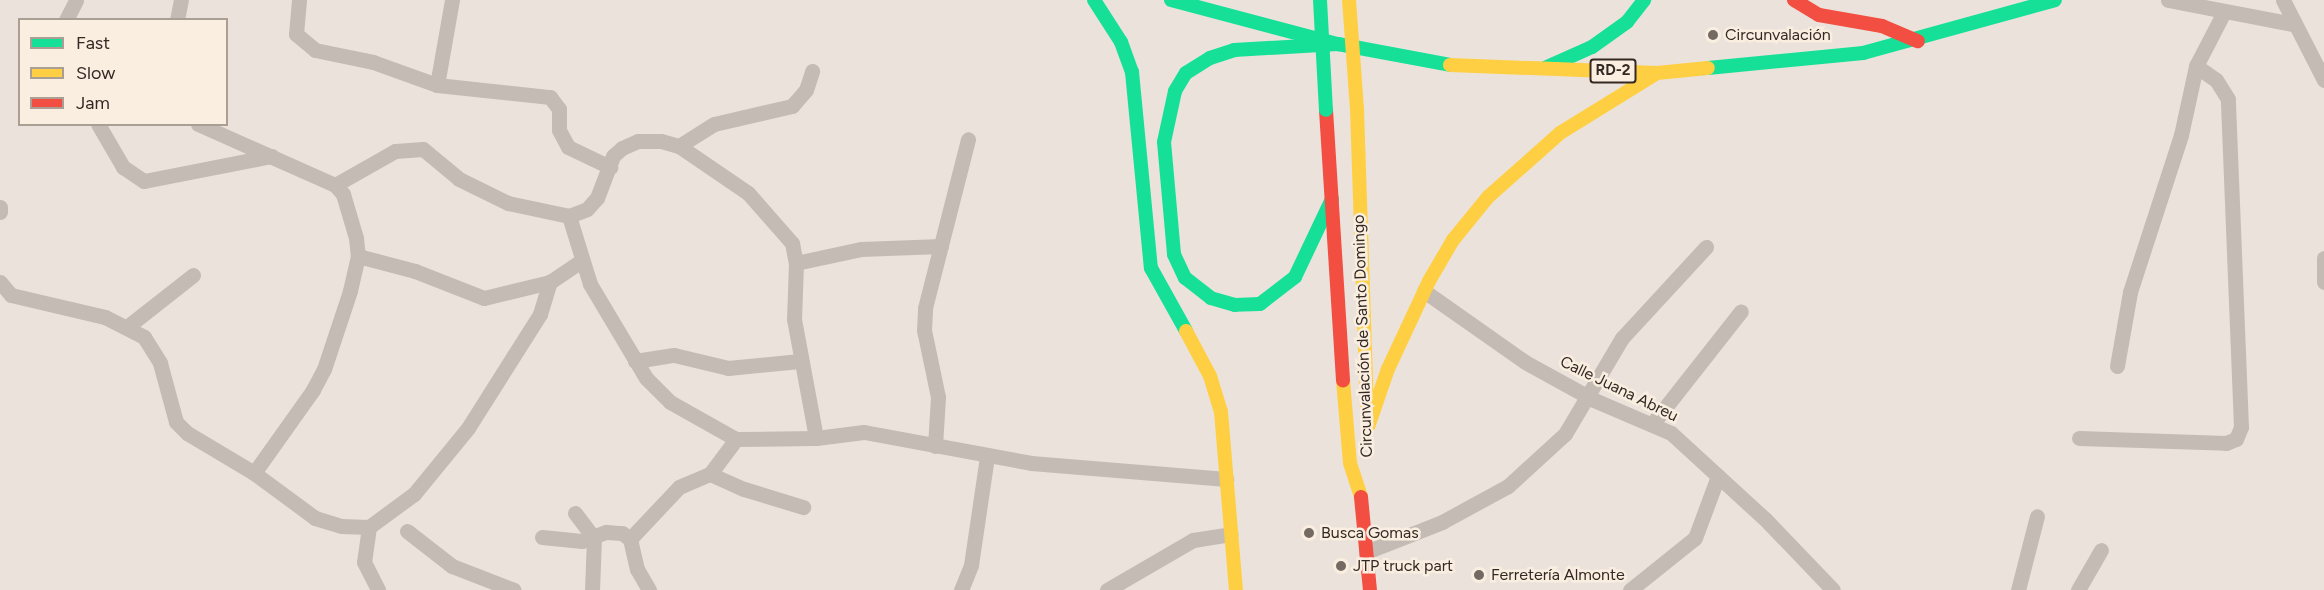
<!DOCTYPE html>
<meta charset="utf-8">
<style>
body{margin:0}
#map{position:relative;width:2324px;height:590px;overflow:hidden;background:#ebe3db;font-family:Figtree,sans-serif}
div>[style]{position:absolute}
.street>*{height:15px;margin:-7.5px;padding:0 7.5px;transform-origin:7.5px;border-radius:7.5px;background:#c4bcb4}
.fast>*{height:14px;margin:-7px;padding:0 7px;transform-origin:7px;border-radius:7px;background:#16e098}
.slow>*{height:14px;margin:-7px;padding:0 7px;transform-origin:7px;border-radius:7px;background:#ffcf43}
.jam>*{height:14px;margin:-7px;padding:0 7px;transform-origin:7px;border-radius:7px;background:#f24e42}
.fast-bridge>*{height:14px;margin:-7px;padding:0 7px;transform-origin:7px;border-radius:7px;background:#16e098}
.slow-bridge>*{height:14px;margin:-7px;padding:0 7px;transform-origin:7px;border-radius:7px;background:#ffcf43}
.dots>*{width:16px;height:16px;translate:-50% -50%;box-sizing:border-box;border:3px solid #faeee0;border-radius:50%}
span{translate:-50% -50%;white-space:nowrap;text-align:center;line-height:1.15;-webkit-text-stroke:5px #faeee0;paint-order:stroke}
.shield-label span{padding:2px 4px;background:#faeee0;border:2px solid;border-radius:4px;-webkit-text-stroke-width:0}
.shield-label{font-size:15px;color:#342923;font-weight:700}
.poi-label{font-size:16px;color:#342923}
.left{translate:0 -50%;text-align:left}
.street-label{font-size:16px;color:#342923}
.legend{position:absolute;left:18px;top:18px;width:210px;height:108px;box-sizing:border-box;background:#faeee0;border:2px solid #ab9f94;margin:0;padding:8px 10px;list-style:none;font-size:18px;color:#342923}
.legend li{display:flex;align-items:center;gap:12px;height:30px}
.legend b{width:30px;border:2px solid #ab9f94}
</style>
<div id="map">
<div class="street">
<div style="left:299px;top:0;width:34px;rotate:95deg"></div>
<div style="left:296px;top:34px;width:25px;rotate:40deg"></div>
<div style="left:315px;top:50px;width:59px;rotate:11.7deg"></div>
<div style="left:373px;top:62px;width:68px;rotate:19.8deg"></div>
<div style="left:437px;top:85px;width:114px;rotate:6.1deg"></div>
<div style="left:550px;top:97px;width:15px;rotate:53deg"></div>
<div style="left:559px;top:109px;width:21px;rotate:90deg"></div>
<div style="left:559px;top:130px;width:19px;rotate:62deg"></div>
<div style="left:568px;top:147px;width:47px;rotate:25.5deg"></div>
<div style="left:2168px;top:0;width:127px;rotate:10.9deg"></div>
<div style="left:2283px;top:0;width:90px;rotate:62.9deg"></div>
<div style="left:66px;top:20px;width:22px;rotate:-63deg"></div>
<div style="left:177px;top:20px;width:20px;rotate:-79deg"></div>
<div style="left:437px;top:85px;width:86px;rotate:-80deg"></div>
<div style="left:98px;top:124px;width:50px;rotate:59.8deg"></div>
<div style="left:123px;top:167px;width:25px;rotate:34deg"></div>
<div style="left:144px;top:181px;width:130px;rotate:-11.1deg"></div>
<div style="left:198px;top:124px;width:150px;rotate:24deg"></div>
<div style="left:335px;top:185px;width:12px;rotate:48deg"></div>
<div style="left:343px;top:194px;width:46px;rotate:73.5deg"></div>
<div style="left:356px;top:238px;width:18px;rotate:84deg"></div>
<div style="left:358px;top:256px;width:36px;rotate:103deg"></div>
<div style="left:350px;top:291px;width:82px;rotate:108.4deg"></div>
<div style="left:324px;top:369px;width:24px;rotate:118deg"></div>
<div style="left:313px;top:390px;width:102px;rotate:125.4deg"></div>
<div style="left:679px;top:146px;width:41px;rotate:-32.2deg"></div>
<div style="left:714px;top:124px;width:80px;rotate:-13deg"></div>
<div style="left:792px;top:106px;width:21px;rotate:-49deg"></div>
<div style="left:806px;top:90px;width:20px;rotate:-72deg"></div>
<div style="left:335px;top:185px;width:69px;rotate:-29.5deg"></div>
<div style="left:395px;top:151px;width:28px;rotate:-4deg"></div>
<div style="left:423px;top:149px;width:47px;rotate:39.8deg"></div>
<div style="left:459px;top:179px;width:55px;rotate:26.1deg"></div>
<div style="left:508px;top:203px;width:62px;rotate:12deg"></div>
<div style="left:569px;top:216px;width:19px;rotate:-21deg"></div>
<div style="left:587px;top:209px;width:15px;rotate:-48deg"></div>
<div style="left:597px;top:198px;width:45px;rotate:-69.1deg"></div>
<div style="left:613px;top:156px;width:12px;rotate:-42deg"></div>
<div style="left:622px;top:148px;width:17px;rotate:-24deg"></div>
<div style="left:638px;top:141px;width:23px"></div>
<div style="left:661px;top:141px;width:19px;rotate:16deg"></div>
<div style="left:679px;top:146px;width:83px;rotate:34.3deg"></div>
<div style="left:748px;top:193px;width:67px;rotate:48.7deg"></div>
<div style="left:792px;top:243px;width:20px;rotate:79deg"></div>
<div style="left:796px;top:263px;width:56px;rotate:92deg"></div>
<div style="left:794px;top:319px;width:121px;rotate:79.5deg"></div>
<div style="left:0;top:207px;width:5px;rotate:90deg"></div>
<div style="left:569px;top:216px;width:71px;rotate:72.8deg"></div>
<div style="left:590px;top:284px;width:109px;rotate:59.2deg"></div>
<div style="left:646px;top:378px;width:34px;rotate:45deg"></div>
<div style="left:670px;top:402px;width:76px;rotate:29.3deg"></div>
<div style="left:736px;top:439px;width:80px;rotate:-0.7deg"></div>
<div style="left:816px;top:438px;width:48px;rotate:-7.1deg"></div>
<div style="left:864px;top:432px;width:170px;rotate:10.5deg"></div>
<div style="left:1031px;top:463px;width:196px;rotate:4.7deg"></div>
<div style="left:358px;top:256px;width:59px;rotate:14.7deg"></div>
<div style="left:415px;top:271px;width:74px;rotate:21.4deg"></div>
<div style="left:484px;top:298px;width:68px;rotate:-13.6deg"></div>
<div style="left:550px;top:282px;width:37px;rotate:-34deg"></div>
<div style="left:2324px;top:258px;width:24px;rotate:90deg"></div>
<div style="left:796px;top:263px;width:66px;rotate:-12.2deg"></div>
<div style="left:861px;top:249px;width:80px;rotate:-2.1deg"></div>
<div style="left:0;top:282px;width:17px;rotate:50deg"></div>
<div style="left:11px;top:295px;width:97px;rotate:13.2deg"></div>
<div style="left:105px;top:317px;width:44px;rotate:27.1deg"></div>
<div style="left:144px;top:337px;width:31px;rotate:58deg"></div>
<div style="left:160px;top:363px;width:61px;rotate:74.8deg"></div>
<div style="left:176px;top:422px;width:16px;rotate:45deg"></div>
<div style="left:187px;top:433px;width:78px;rotate:30.8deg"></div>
<div style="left:254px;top:473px;width:76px;rotate:36.4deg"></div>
<div style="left:315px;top:518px;width:27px;rotate:17deg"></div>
<div style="left:341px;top:526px;width:28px;rotate:2deg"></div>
<div style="left:369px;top:527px;width:56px;rotate:-36.3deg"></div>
<div style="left:414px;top:494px;width:85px;rotate:-50.7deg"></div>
<div style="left:468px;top:428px;width:135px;rotate:-57.7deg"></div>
<div style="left:540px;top:314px;width:34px;rotate:-73deg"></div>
<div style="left:1424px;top:291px;width:123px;rotate:35.1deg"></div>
<div style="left:1525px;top:362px;width:79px;rotate:28.8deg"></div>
<div style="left:1594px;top:400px;width:84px;rotate:23.2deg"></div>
<div style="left:1671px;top:433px;width:127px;rotate:42.5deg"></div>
<div style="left:1765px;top:519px;width:98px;rotate:46.2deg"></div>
<div style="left:127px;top:327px;width:84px;rotate:-38.2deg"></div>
<div style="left:635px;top:361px;width:39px;rotate:-9deg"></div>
<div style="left:674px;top:355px;width:56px;rotate:13.5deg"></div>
<div style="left:728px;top:368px;width:72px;rotate:-5.6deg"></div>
<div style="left:2117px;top:366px;width:75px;rotate:-80deg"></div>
<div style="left:2130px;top:292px;width:165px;rotate:-72deg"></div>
<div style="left:2181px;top:135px;width:71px;rotate:-77.7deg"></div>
<div style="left:2196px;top:66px;width:61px;rotate:-62.6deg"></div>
<div style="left:1653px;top:423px;width:142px;rotate:-51.8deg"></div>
<div style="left:2079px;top:438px;width:147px;rotate:1.9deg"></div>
<div style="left:2226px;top:443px;width:11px;rotate:-22deg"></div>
<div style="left:2236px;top:439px;width:13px;rotate:-67deg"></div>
<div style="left:2241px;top:427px;width:328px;rotate:-92.3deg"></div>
<div style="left:2228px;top:99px;width:22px;rotate:-122deg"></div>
<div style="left:2216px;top:80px;width:24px;rotate:-145deg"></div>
<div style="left:935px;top:446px;width:49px;rotate:-86.5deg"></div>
<div style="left:938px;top:397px;width:68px;rotate:-101.8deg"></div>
<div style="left:924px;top:330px;width:22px;rotate:-87deg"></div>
<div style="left:925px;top:308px;width:174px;rotate:-75.7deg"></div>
<div style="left:710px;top:474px;width:37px;rotate:24deg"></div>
<div style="left:744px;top:489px;width:62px;rotate:17deg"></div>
<div style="left:575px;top:513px;width:31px;rotate:53deg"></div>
<div style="left:594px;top:538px;width:52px;rotate:92.2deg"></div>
<div style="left:369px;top:527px;width:35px;rotate:98deg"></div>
<div style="left:364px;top:562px;width:31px;rotate:63deg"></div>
<div style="left:407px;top:531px;width:57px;rotate:37.9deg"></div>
<div style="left:452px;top:566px;width:66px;rotate:21.2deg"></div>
<div style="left:542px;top:537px;width:40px;rotate:5.7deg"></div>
<div style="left:582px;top:541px;width:26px;rotate:-21deg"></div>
<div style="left:606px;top:532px;width:16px;rotate:4deg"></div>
<div style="left:622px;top:533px;width:10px;rotate:37deg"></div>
<div style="left:630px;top:539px;width:31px;rotate:77deg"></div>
<div style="left:637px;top:569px;width:24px;rotate:60deg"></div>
<div style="left:630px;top:539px;width:71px;rotate:-46.7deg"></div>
<div style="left:679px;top:487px;width:34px;rotate:-23deg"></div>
<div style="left:710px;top:474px;width:44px;rotate:-53.4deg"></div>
<div style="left:1366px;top:552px;width:82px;rotate:-21.5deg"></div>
<div style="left:1442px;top:522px;width:75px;rotate:-28.6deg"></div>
<div style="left:1508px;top:486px;width:77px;rotate:-42.4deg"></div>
<div style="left:1565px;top:434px;width:112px;rotate:-59.3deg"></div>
<div style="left:1622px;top:338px;width:124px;rotate:-47.3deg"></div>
<div style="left:961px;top:590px;width:27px;rotate:-68deg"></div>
<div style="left:971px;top:565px;width:110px;rotate:-81.6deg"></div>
<div style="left:1107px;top:590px;width:99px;rotate:-30.2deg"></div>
<div style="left:1193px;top:540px;width:38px;rotate:-9deg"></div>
<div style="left:1630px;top:590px;width:83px;rotate:-38.7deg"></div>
<div style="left:1695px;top:538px;width:66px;rotate:-69.6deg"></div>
<div style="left:2018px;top:590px;width:76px;rotate:-75.6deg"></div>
<div style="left:2078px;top:590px;width:46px;rotate:-60.1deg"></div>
</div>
<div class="fast">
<div style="left:1094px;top:0;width:50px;rotate:57.3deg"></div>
<div style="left:1121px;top:42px;width:32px;rotate:70deg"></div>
<div style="left:1132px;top:72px;width:197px;rotate:84.5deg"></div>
<div style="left:1151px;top:268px;width:72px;rotate:60.9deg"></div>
<div style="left:1171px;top:0;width:173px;rotate:14.8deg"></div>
<div style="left:1338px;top:44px;width:114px;rotate:10.6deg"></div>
<div style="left:1545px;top:68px;width:51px;rotate:-24.1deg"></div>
<div style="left:1592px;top:47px;width:43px;rotate:-35.5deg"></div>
<div style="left:1627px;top:22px;width:28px;rotate:-52deg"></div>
<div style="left:1708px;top:68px;width:156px;rotate:-5.5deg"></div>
<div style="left:1863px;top:53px;width:199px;rotate:-15.4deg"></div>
<div style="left:1332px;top:199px;width:86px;rotate:115.4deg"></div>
<div style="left:1295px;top:277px;width:44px;rotate:142.4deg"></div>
<div style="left:1260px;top:304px;width:25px;rotate:178deg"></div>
<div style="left:1235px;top:305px;width:25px;rotate:-164deg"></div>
<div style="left:1211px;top:298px;width:33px;rotate:-142deg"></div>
<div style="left:1185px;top:278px;width:26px;rotate:-115deg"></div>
<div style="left:1174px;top:254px;width:112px;rotate:-95.1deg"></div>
<div style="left:1164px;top:142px;width:52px;rotate:-77.8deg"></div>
<div style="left:1175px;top:91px;width:21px;rotate:-59deg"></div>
<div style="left:1186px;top:73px;width:28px;rotate:-32deg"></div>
<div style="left:1210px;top:58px;width:25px;rotate:-18deg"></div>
<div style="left:1234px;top:50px;width:104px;rotate:-3.3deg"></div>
</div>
<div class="slow">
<div style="left:1450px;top:65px;width:207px;rotate:2.2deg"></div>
<div style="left:1657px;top:73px;width:51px;rotate:-5.6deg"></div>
<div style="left:1357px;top:109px;width:302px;rotate:88.1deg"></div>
<div style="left:1186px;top:331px;width:51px;rotate:61.9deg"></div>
<div style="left:1210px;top:376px;width:38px;rotate:73deg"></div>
<div style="left:1221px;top:412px;width:179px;rotate:85.2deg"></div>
<div style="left:1343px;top:380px;width:83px;rotate:85.2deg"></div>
<div style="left:1350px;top:463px;width:36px;rotate:72deg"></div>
<div style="left:1368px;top:427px;width:61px;rotate:-71deg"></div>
<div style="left:1388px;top:369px;width:97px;rotate:-65deg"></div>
<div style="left:1429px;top:281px;width:48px;rotate:-59.7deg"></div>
<div style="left:1453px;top:240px;width:55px;rotate:-50.9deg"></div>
<div style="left:1488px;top:197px;width:96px;rotate:-41.6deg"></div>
<div style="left:1560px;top:133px;width:114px;rotate:-31.7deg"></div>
</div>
<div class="jam">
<div style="left:1794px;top:0;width:29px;rotate:31deg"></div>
<div style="left:1819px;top:15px;width:64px;rotate:9.9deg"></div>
<div style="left:1882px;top:26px;width:39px;rotate:23deg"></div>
<div style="left:1326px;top:110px;width:271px;rotate:86.4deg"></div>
<div style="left:1361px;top:497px;width:93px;rotate:84.5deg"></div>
</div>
<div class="fast-bridge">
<div style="left:1320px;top:0;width:110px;rotate:86.9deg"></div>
</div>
<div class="slow-bridge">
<div style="left:1349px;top:0;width:109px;rotate:85.8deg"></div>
</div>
<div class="dots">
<div style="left:1713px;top:35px;background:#746a63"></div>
<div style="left:1309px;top:533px;background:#746a63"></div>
<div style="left:1341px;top:566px;background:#746a63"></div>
<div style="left:1479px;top:575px;background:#746a63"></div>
</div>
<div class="shield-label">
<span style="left:1613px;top:71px">RD-2</span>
</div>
<div class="poi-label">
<span class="left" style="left:1725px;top:35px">Circunvalación</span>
<span class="left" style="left:1321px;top:533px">Busca Gomas</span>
<span class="left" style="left:1353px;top:566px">JTP truck part</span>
<span class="left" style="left:1491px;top:575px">Ferretería Almonte</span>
</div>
<div class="street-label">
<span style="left:1363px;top:336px;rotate:-92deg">Circunvalación de Santo Domingo</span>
<span style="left:1619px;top:389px;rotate:26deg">Calle Juana Abreu</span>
</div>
<ul class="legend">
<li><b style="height:8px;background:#16e098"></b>Fast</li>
<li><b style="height:8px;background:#ffcf43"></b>Slow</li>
<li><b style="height:8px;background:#f24e42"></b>Jam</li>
</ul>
</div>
